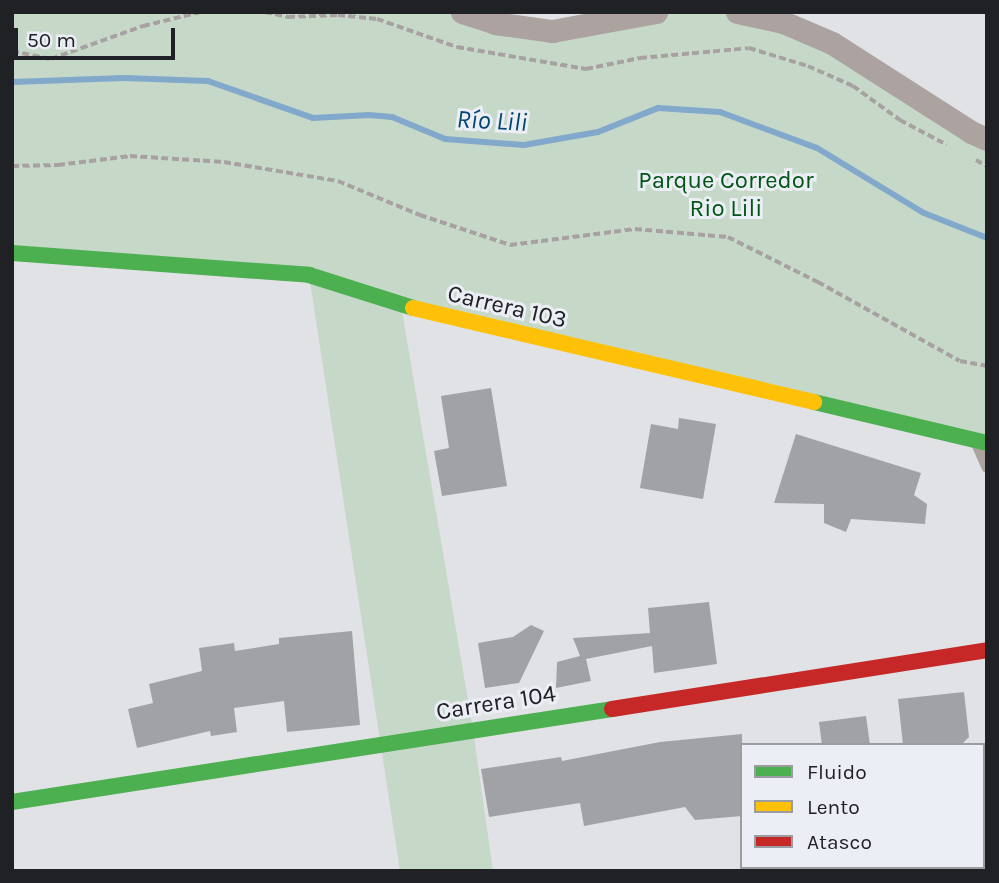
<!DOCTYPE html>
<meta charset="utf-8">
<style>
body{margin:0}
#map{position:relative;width:999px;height:883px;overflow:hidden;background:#e1e2e6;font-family:Karla,sans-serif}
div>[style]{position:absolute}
.green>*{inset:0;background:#c6d8c8}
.stream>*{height:6px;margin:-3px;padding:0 3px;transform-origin:3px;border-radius:3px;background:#82a9cb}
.building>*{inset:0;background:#a1a2a5}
.path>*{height:3.5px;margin-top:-1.75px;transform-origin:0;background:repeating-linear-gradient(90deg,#a7a1a1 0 7px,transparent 0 10.5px)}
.lane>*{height:10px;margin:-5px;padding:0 5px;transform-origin:5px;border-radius:5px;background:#aca3a1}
.street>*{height:23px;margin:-11.5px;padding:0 11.5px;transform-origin:11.5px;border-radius:11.5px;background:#aca3a1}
.fast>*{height:16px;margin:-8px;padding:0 8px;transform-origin:8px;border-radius:8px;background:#4caf50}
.slow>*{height:16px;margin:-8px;padding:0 8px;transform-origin:8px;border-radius:8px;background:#ffc107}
.jam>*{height:16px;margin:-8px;padding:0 8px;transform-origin:8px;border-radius:8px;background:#c62828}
span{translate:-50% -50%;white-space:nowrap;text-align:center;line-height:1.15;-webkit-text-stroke:6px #eceef5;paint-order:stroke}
.park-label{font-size:24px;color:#005515}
.street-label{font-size:24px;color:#202124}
.water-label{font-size:26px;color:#004673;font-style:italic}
.frame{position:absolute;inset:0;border:14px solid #202124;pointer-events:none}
.legend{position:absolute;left:740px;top:743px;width:245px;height:126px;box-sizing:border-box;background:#eceef5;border:2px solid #9a9ca1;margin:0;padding:9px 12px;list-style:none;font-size:21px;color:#202124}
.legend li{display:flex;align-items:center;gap:14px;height:35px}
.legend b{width:35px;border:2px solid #9a9ca1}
.scale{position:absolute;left:14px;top:28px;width:161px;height:32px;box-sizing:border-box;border:4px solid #202124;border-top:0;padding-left:9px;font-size:21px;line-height:24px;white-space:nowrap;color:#202124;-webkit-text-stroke:5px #eceef5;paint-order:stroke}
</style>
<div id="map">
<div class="green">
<div style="clip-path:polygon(12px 12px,462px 12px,552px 31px,656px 12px,737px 12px,783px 22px,987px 139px,987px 443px,401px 305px,473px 730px,493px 871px,400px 871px,309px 275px,12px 253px)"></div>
</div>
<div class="stream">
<div style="left:12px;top:82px;width:112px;rotate:-2deg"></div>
<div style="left:124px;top:78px;width:84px;rotate:2deg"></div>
<div style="left:208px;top:81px;width:111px;rotate:19.4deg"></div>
<div style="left:313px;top:118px;width:56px;rotate:-3.1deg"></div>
<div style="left:369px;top:115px;width:23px;rotate:5deg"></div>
<div style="left:392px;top:117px;width:57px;rotate:22.5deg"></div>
<div style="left:445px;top:139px;width:79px;rotate:4.3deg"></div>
<div style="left:524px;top:145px;width:75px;rotate:-10deg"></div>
<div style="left:598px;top:132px;width:65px;rotate:-21.8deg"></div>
<div style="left:658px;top:108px;width:62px;rotate:3.7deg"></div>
<div style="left:720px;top:112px;width:103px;rotate:20.4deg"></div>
<div style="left:817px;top:148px;width:125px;rotate:31.3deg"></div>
<div style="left:924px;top:213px;width:68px;rotate:21.6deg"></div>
</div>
<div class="building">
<div style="clip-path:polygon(491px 388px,507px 486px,442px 496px,434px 451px,449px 448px,441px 396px)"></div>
<div style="clip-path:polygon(679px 418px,716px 424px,703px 499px,640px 488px,651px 424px,678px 429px)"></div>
<div style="clip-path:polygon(796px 434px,921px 473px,914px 495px,927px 504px,925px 524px,851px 519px,846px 532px,824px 523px,824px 504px,774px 503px)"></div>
<div style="clip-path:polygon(709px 602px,717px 664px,654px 673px,652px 646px,586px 659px,591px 681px,556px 688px,557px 662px,580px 656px,573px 638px,650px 633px,648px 608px)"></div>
<div style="clip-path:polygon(531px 625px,544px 631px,519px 683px,485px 688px,478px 643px,513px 637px)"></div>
<div style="clip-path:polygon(352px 631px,360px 725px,287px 732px,284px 701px,234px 708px,237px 732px,211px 736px,210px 731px,137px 748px,128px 709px,153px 703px,149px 684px,202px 671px,199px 648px,234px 643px,235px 651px,279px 644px,279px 638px)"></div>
<div style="clip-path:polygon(964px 692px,969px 737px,961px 745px,903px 745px,898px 699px)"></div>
<div style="clip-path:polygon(866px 716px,870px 745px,822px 745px,819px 722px)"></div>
<div style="clip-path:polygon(742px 734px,742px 816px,695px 820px,685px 807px,584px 826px,580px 803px,489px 817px,481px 769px,561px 757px,562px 761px,660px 742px)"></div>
</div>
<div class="path">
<div style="left:265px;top:12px;width:24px;rotate:12deg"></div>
<div style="left:288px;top:17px;width:50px;rotate:-2.3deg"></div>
<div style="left:338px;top:15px;width:39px;rotate:6deg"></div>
<div style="left:377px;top:19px;width:85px;rotate:19.3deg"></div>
<div style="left:457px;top:47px;width:131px;rotate:9.7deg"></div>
<div style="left:586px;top:69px;width:55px;rotate:-11.5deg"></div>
<div style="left:640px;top:58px;width:109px;rotate:-5.2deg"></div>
<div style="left:749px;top:48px;width:62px;rotate:17deg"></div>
<div style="left:808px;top:66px;width:49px;rotate:24deg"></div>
<div style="left:853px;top:86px;width:58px;rotate:35.9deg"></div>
<div style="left:900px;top:120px;width:53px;rotate:28deg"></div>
<div style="left:12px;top:51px;width:40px;rotate:12deg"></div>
<div style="left:51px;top:59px;width:98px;rotate:-19.7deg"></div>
<div style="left:143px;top:26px;width:60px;rotate:-13.6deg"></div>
<div style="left:976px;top:160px;width:13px;rotate:29deg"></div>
<div style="left:12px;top:166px;width:46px;rotate:-1.2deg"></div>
<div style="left:58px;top:165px;width:73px;rotate:-7.1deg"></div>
<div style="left:130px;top:156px;width:94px;rotate:3.7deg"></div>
<div style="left:224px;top:162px;width:116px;rotate:9.5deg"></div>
<div style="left:338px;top:181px;width:89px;rotate:22.5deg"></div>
<div style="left:420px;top:215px;width:95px;rotate:18.4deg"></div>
<div style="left:510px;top:245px;width:126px;rotate:-7.3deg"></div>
<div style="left:635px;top:229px;width:93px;rotate:4.9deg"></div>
<div style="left:728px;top:237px;width:101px;rotate:26.6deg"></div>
<div style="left:818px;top:282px;width:162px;rotate:29.1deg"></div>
<div style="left:960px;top:361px;width:27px;rotate:10deg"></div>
<div style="left:983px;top:859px;width:16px;rotate:-75deg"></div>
<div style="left:981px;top:871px;width:4px;rotate:-90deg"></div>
</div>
<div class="lane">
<div style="left:977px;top:446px;width:24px;rotate:66deg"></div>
</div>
<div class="street">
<div style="left:462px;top:12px;width:35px;rotate:18deg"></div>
<div style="left:495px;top:23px;width:58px;rotate:8deg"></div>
<div style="left:552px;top:31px;width:106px;rotate:-10.4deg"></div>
<div style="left:737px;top:12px;width:47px;rotate:12.3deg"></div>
<div style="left:783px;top:22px;width:53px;rotate:23.2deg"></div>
<div style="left:832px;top:43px;width:165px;rotate:32.6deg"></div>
<div style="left:971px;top:132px;width:17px;rotate:24deg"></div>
</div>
<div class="fast">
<div style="left:12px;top:253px;width:298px;rotate:4.2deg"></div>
<div style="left:309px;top:275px;width:109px;rotate:17.6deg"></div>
<div style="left:814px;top:402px;width:178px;rotate:13.3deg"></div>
<div style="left:12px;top:802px;width:607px;rotate:-8.81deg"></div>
</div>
<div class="slow">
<div style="left:413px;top:308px;width:412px;rotate:13.2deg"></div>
</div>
<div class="jam">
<div style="left:612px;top:709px;width:380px;rotate:-8.9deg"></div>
</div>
<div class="park-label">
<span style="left:726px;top:195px">Parque Corredor<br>Rio Lili</span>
</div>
<div class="street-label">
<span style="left:507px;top:307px;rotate:13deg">Carrera 103</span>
<span style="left:496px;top:703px;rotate:-9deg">Carrera 104</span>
</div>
<div class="water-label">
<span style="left:492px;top:121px;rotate:3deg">Río Lili</span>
</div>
<div class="frame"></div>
<ul class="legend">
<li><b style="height:9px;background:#4caf50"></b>Fluido</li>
<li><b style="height:9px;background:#ffc107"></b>Lento</li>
<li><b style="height:9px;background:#c62828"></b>Atasco</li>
</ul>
<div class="scale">50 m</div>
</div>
